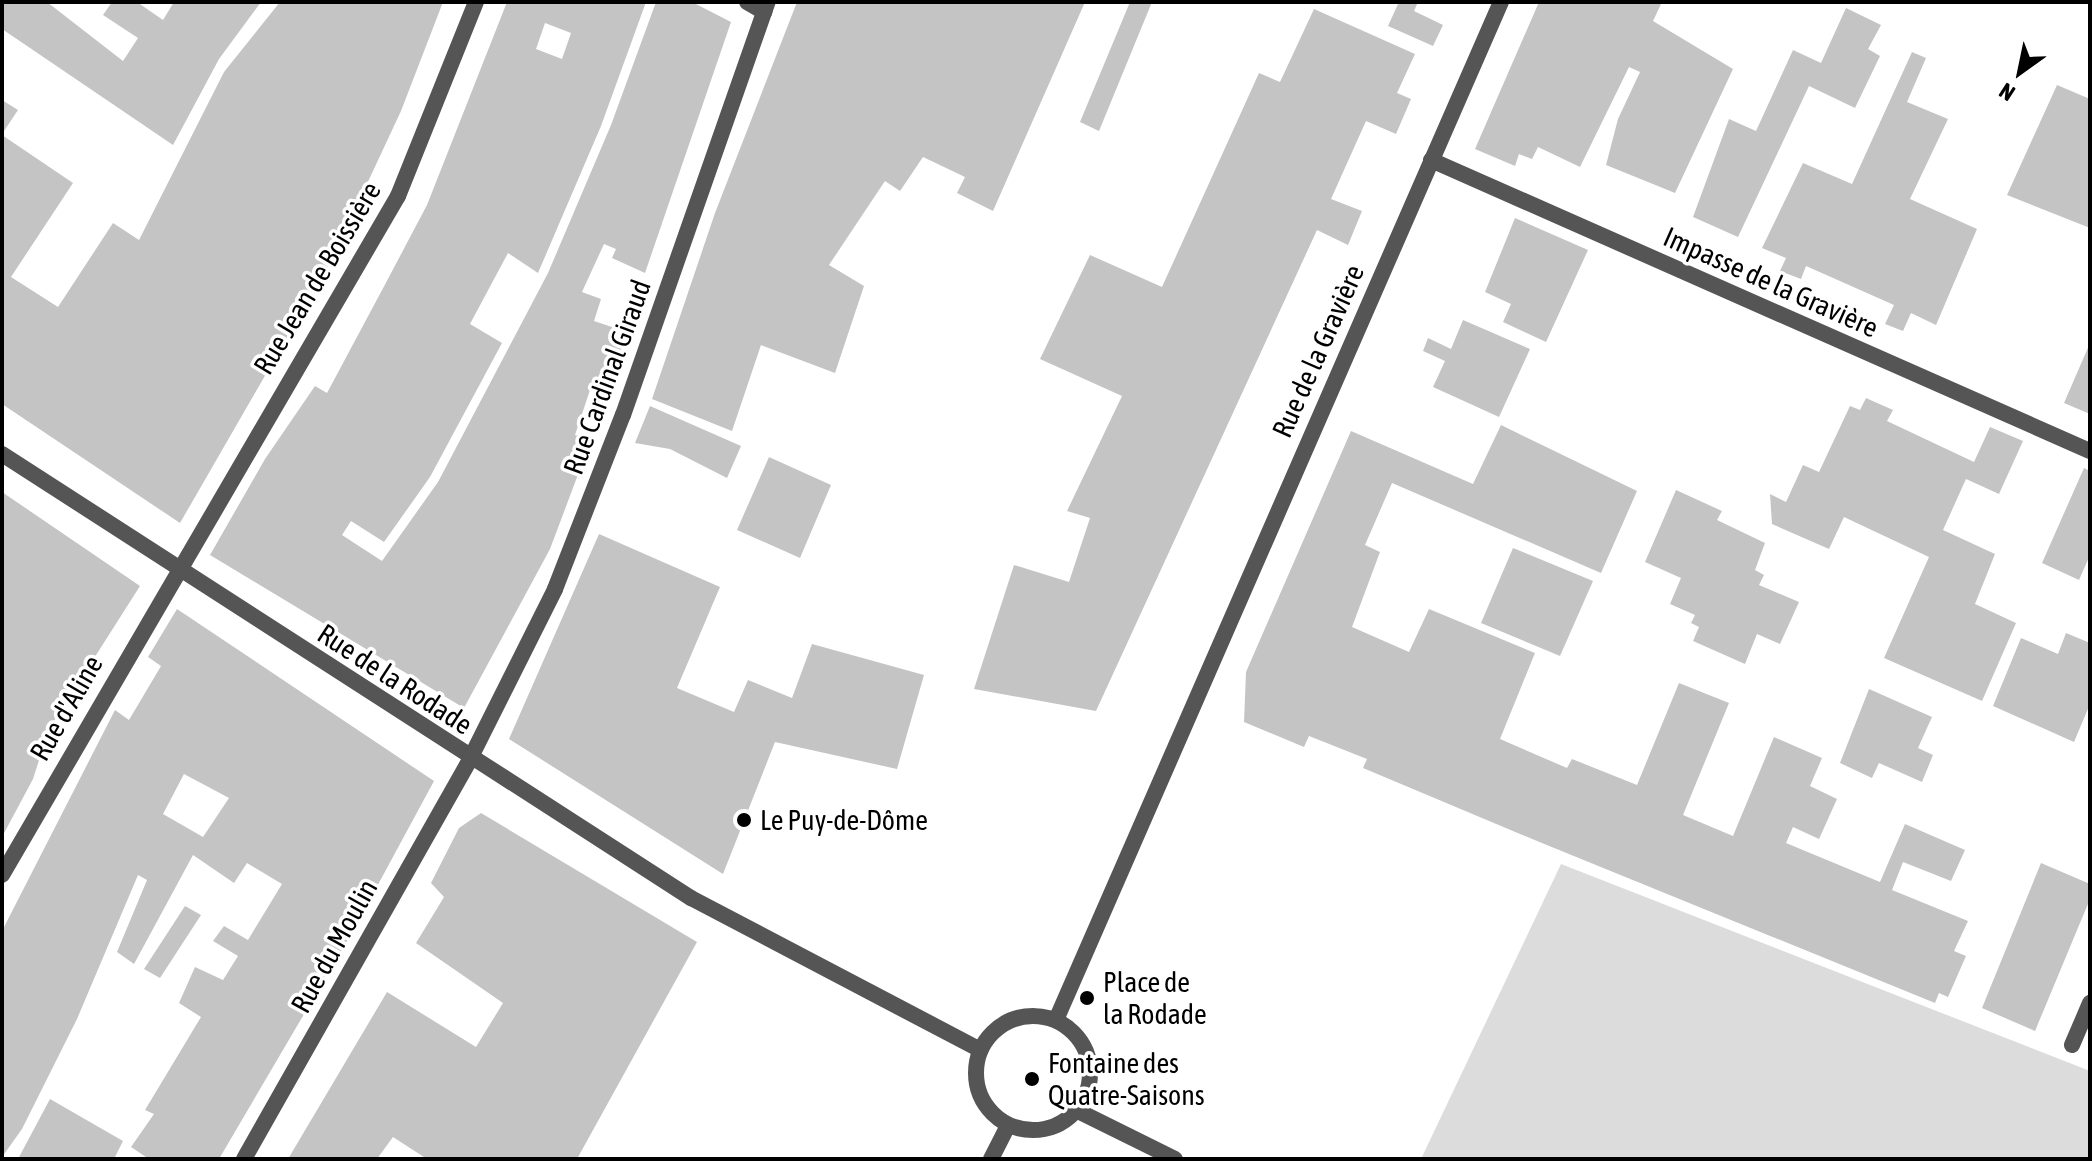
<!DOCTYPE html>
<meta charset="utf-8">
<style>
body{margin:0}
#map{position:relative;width:2092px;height:1161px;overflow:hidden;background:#fff;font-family:"Asap Condensed",sans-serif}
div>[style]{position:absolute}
.green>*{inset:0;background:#dcdcdc}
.building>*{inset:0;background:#c4c4c4}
.service>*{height:16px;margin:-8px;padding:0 8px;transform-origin:8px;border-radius:8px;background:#555}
.minor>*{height:16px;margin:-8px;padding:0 8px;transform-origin:8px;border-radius:8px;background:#555}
.minor>.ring{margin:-8px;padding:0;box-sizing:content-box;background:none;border:16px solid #555;border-radius:50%}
.dots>*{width:22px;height:22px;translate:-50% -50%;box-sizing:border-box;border:4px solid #fff;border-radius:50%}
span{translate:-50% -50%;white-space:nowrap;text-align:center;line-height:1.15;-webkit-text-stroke:7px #fff;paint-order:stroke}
.street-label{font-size:28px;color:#000}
.poi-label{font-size:28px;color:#000}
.left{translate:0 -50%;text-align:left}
.frame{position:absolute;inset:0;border:4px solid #000;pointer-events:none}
.north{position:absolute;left:1980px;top:32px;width:80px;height:80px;-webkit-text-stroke:6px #fff;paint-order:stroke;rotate:213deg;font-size:22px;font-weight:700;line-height:32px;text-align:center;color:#000}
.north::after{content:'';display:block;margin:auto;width:28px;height:36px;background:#000;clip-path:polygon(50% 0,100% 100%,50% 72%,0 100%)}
</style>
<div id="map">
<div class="green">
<div style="clip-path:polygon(1561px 864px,2090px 1071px,2090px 1159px,1421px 1159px)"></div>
</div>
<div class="building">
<div style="clip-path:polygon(2px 2px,47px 2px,123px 61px,138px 38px,103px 15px,112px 2px,137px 2px,163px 20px,174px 2px,261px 2px,219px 59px,173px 145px,2px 29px)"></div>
<div style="clip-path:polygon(280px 2px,443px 2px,401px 111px,330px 263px,180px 523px,2px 404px,2px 135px,73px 183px,11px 277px,58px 307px,113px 223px,139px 240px,224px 72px)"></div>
<div style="clip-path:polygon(evenodd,507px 2px,646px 2px,601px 126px,538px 273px,508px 253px,470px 324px,502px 343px,430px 477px,384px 542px,351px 521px,342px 535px,382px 561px,438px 482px,548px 273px,611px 125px,656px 2px,692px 2px,731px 22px,645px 273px,612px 258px,616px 249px,604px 244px,582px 292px,601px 299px,594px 321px,627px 332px,609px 386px,593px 381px,575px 435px,591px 440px,550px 549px,464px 708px,210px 555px,265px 459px,315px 386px,327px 393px,389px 277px,427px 205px,507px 2px,545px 23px,571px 33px,562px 59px,536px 49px,545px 23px)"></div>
<div style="clip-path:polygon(797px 2px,1085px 2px,993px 211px,957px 193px,965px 177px,923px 157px,900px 191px,885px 181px,829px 265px,864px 286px,835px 373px,761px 345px,732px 431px,652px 399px,715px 213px)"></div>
<div style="clip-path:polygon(1130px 2px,1152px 2px,1099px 131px,1080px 122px)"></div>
<div style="clip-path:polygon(1392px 2px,1418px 2px,1414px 11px,1443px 25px,1433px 46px,1388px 26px,1398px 4px)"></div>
<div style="clip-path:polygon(1539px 2px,1662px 2px,1653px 21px,1733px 69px,1675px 193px,1606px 165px,1618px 119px,1640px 72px,1629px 67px,1580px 167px,1538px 147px,1532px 159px,1519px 154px,1515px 166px,1475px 149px)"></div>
<div style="clip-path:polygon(1846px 8px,1881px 25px,1868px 49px,1880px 56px,1855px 108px,1809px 86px,1738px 237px,1693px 217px,1729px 119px,1756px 131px,1793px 50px,1821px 63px)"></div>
<div style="clip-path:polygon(1314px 9px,1415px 54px,1397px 93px,1411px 99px,1396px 134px,1366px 121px,1331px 199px,1362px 211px,1348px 245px,1317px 230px,1096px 711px,974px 689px,1014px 565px,1069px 582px,1090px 518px,1067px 511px,1122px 396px,1040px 359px,1090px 255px,1162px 287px,1259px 73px,1280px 82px)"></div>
<div style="clip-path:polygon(1912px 52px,1926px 58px,1907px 102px,1948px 119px,1910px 199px,1977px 229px,1936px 325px,1911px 313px,1903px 331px,1885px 324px,1894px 305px,1806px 266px,1801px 279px,1780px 271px,1786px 258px,1762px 248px,1803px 163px,1852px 184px)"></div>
<div style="clip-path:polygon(2057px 85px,2090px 99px,2090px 228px,2007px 195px)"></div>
<div style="clip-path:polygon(2px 100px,18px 110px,2px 134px)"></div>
<div style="clip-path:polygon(1515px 218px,1588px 250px,1546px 342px,1503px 322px,1511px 304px,1485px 292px)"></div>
<div style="clip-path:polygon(1463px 320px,1530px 349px,1499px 417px,1433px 387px,1445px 361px,1423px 351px,1428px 338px,1451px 349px)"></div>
<div style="clip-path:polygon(2090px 343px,2090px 414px,2064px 403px)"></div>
<div style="clip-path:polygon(1866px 398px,1893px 410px,1887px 421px,1974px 462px,1990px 427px,2023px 441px,1999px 494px,1966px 479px,1943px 530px,1995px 554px,1975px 604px,2016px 623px,1982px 701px,1884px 658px,1929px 557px,1844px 517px,1829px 549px,1772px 524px,1770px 494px,1786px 502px,1803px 465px,1819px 472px,1850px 406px,1860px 410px)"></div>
<div style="clip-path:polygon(650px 406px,741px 446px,727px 478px,670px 449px,635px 443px)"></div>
<div style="clip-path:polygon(1501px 425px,1637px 491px,1601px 573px,1392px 483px,1365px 545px,1380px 552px,1352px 627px,1409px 652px,1429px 609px,1535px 653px,1500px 739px,1567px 768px,1572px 759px,1637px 785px,1679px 683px,1729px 703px,1683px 815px,1733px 836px,1774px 737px,1822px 758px,1810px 786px,1837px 799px,1819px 839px,1793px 827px,1786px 843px,1880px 882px,1905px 824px,1965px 850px,1951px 881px,1903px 862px,1892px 890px,1968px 921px,1954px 951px,1966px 956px,1948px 997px,1939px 993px,1935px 1003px,1537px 841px,1363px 768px,1367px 759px,1309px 736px,1304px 747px,1244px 722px,1246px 672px,1351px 431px,1473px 484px)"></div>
<div style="clip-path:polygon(769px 457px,831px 485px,800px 558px,737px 530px)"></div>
<div style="clip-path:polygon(2084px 468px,2090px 471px,2090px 555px,2079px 580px,2042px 563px)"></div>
<div style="clip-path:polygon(1676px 490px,1722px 511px,1717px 520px,1765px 543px,1755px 570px,1764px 575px,1759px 585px,1799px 602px,1780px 644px,1757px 634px,1745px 664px,1693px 641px,1699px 627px,1691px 623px,1695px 615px,1670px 604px,1681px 578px,1645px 562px)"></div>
<div style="clip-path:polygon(2px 492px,140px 586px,49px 729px,33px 779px,2px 837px)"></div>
<div style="clip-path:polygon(599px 534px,720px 587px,677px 688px,734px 712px,748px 680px,792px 698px,812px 644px,924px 675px,897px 769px,775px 742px,723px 874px,509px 739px)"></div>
<div style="clip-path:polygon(1513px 548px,1593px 581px,1560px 656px,1481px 623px)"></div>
<div style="clip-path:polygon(evenodd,177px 609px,434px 781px,354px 929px,219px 1159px,149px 1159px,131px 1147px,154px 1114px,145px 1110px,201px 1017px,179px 1003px,195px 967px,223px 980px,238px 956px,213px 941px,224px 926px,248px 940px,282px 884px,247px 863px,234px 883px,193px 855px,134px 964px,117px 952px,147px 880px,138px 875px,77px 1019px,22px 1129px,2px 1157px,2px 931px,115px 710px,129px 720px,161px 666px,148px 657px,177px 609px,184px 774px,229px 798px,203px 837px,163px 814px,184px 774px)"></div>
<div style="clip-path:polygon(2066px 633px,2090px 643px,2090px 704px,2074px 742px,1993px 706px,2021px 638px,2058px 654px)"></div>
<div style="clip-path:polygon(1869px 689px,1932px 717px,1918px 748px,1933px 755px,1922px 782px,1879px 763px,1872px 778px,1840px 763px)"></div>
<div style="clip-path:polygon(481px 813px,697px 942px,577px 1159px,427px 1159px,393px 1137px,377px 1159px,288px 1159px,387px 992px,476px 1047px,503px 1003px,416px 943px,444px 897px,431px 883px,459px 828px)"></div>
<div style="clip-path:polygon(2041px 863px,2090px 884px,2090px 899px,2035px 1031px,1982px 1008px)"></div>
<div style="clip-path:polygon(185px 906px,201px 915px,160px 978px,144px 969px)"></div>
<div style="clip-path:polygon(50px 1099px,123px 1141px,114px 1159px,18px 1159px)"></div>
</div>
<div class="service">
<div style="left:2072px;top:1045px;width:46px;rotate:-66.8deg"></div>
</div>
<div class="minor">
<div style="left:747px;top:2px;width:20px;rotate:30deg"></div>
<div style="left:1431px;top:160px;width:720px;rotate:23.83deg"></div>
<div style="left:2px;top:454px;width:820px;rotate:32.8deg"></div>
<div style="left:691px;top:898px;width:327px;rotate:27.7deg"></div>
<div style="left:2px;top:875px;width:786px;rotate:-59.75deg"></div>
<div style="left:398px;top:196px;width:209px;rotate:-68.1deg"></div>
<div class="ring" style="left:976px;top:1016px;width:98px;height:98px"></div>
<div style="left:1056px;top:1020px;width:1111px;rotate:-66.39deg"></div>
<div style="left:1078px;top:1111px;width:108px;rotate:26.3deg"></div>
<div style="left:244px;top:1159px;width:459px;rotate:-60.5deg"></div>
<div style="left:470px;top:759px;width:190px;rotate:-63.4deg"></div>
<div style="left:555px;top:589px;width:187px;rotate:-68.7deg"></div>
<div style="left:623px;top:415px;width:438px;rotate:-70.7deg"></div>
<div style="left:991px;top:1159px;width:38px;rotate:-63deg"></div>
</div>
<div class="dots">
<div style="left:744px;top:820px;background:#000"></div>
<div style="left:1087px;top:998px;background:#000"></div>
<div style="left:1032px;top:1079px;background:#000"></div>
</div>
<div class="street-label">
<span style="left:317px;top:278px;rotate:-59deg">Rue Jean de Boissière</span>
<span style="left:1771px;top:282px;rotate:24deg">Impasse de la Gravière</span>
<span style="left:1318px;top:351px;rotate:-66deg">Rue de la Gravière</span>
<span style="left:607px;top:377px;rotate:-70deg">Rue Cardinal Giraud</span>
<span style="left:395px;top:679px;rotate:33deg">Rue de la Rodade</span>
<span style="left:66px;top:708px;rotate:-60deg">Rue d'Aline</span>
<span style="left:334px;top:946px;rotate:-61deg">Rue du Moulin</span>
</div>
<div class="poi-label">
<span class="left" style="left:760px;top:820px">Le Puy-de-Dôme</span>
<span class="left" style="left:1103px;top:998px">Place de<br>la Rodade</span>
<span class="left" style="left:1048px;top:1079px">Fontaine des<br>Quatre-Saisons</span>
</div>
<div class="frame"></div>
<div class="north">N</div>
</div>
